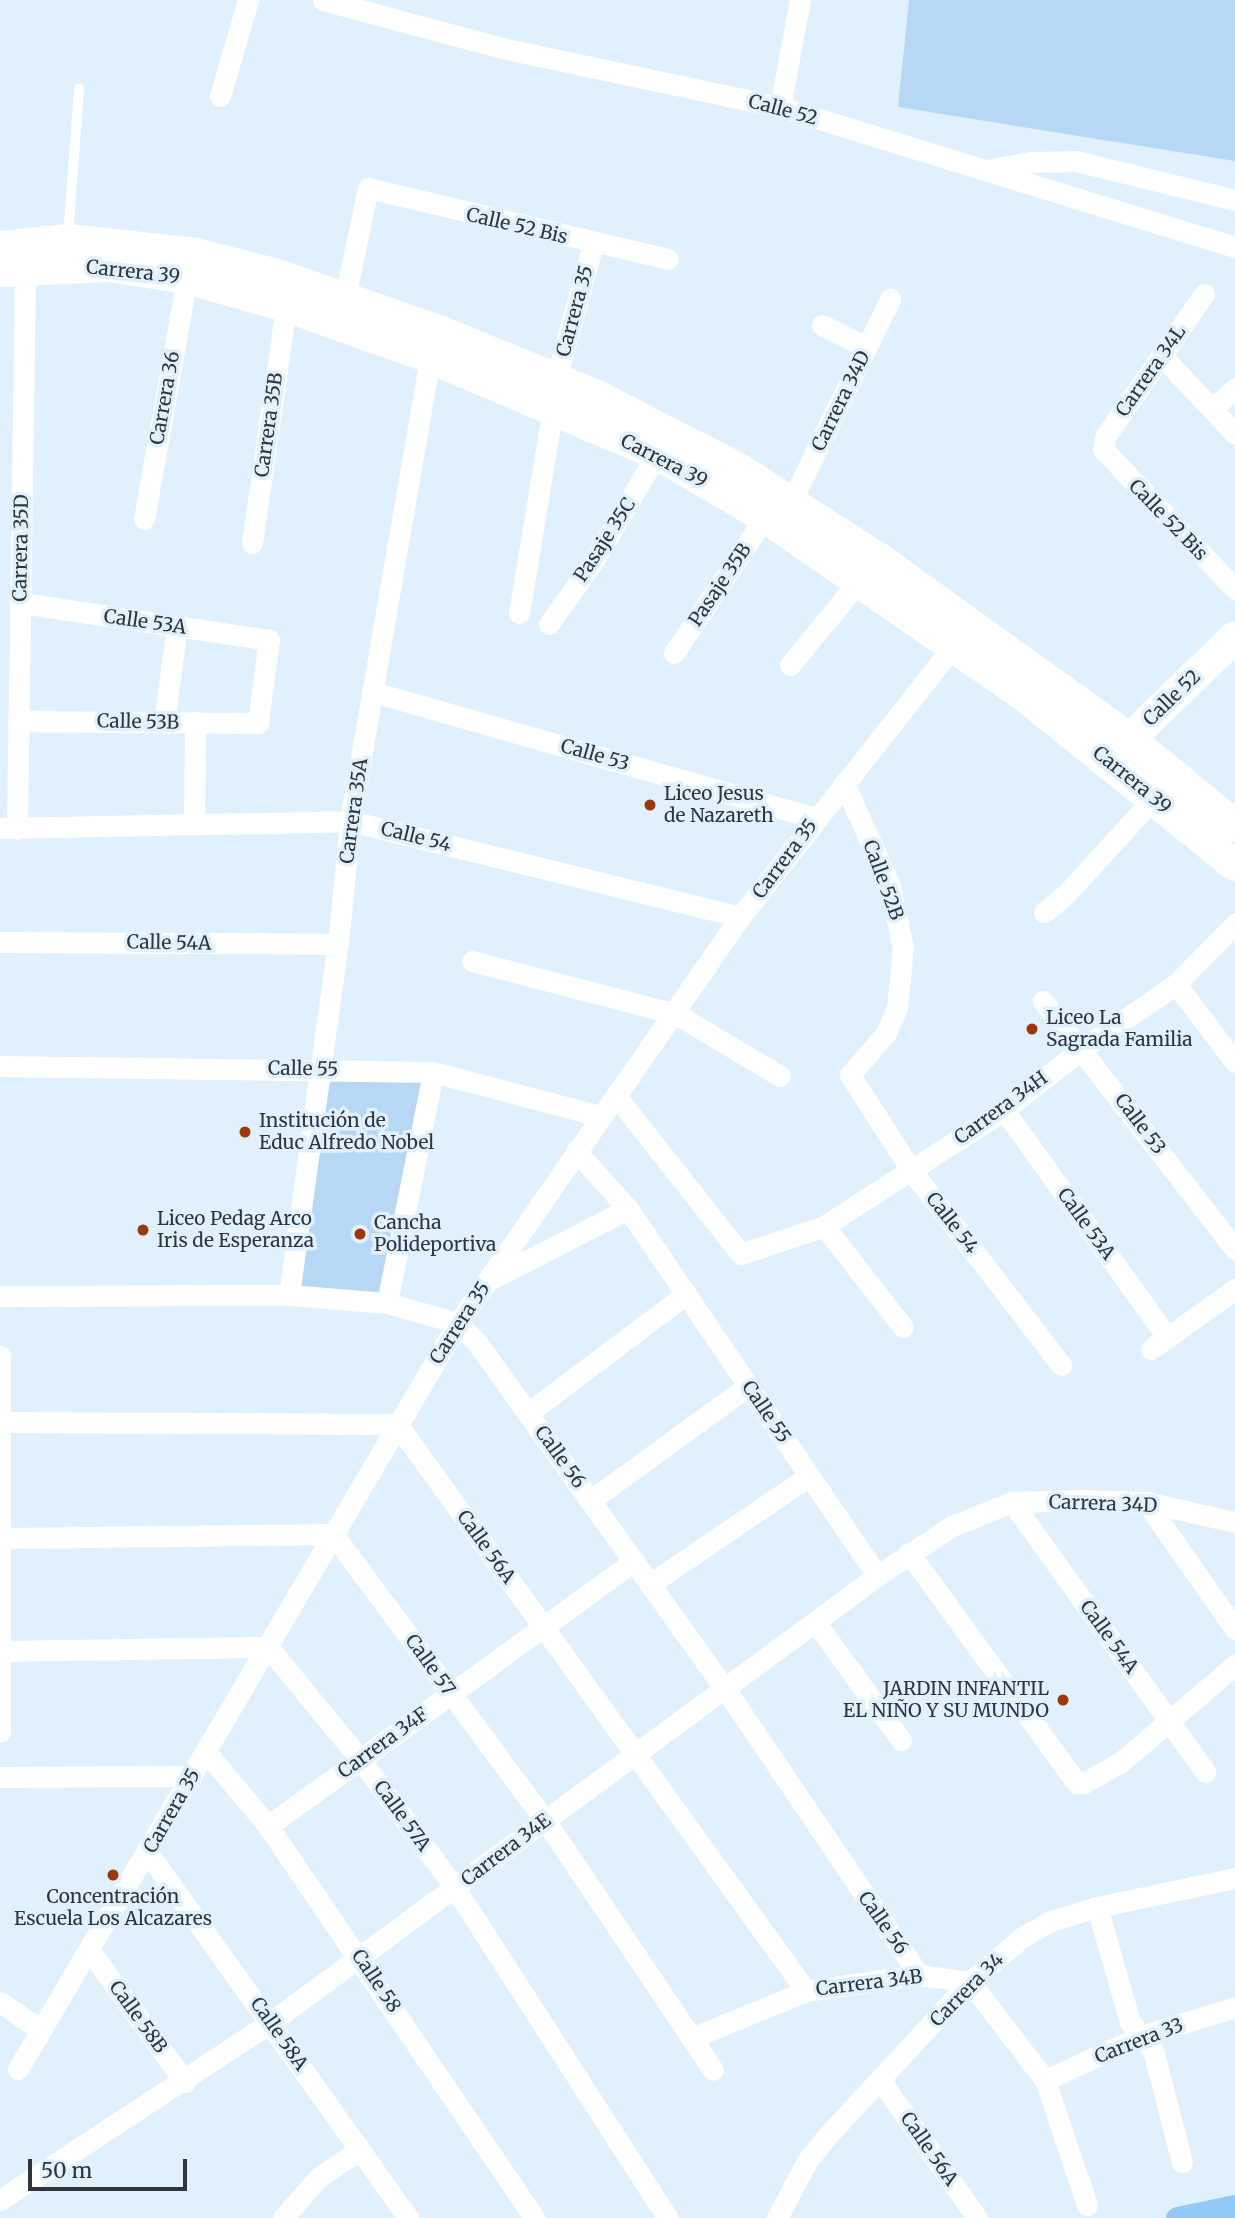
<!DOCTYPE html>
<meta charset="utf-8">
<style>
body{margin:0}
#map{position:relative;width:1235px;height:2218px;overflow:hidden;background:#e1f0fd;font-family:Merriweather,serif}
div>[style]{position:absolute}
.green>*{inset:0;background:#b6d8f5}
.canal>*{height:23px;margin:-11.5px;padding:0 11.5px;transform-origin:11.5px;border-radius:11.5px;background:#92c9f6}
.service>*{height:10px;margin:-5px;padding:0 5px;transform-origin:5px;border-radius:5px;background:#fff}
.minor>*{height:21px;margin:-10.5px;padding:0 10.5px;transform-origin:10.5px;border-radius:10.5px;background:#fff}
.secondary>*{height:32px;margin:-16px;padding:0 16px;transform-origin:16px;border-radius:16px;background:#fff}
.dots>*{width:19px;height:19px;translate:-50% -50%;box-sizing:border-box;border:4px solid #e1f0fd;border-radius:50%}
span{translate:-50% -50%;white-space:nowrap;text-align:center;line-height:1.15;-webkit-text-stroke:7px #e1f0fd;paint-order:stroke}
.street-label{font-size:19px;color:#2e353c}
.poi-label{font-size:19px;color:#2e353c}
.left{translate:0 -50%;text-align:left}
.right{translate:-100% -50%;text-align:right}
.scale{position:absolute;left:28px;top:2159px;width:159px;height:32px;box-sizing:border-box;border:4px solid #2e353c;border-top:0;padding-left:9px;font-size:21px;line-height:24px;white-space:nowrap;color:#2e353c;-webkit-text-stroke:5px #e1f0fd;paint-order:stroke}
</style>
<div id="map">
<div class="green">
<div style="clip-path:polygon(909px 0,1235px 0,1235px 161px,898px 107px)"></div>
<div style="clip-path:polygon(317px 1069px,433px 1072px,387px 1303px,289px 1295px)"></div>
</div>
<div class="canal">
<div style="left:1177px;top:2218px;width:59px;rotate:-11.7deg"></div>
</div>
<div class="service">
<div style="left:68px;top:236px;width:148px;rotate:-85.7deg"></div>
</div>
<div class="minor">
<div style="left:323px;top:0;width:185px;rotate:15deg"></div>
<div style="left:502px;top:48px;width:284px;rotate:12deg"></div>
<div style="left:780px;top:107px;width:476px;rotate:17.1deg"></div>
<div style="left:220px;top:96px;width:100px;rotate:-73.7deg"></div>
<div style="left:780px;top:107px;width:109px;rotate:-79.4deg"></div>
<div style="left:987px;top:170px;width:45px;rotate:-10.3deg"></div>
<div style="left:1031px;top:162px;width:45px;rotate:-1.3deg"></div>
<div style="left:1076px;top:161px;width:164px;rotate:13.8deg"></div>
<div style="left:1204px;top:294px;width:174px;rotate:124.7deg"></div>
<div style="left:1105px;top:437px;width:12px;rotate:99deg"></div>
<div style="left:1103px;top:449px;width:192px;rotate:46.7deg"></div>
<div style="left:345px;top:297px;width:111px;rotate:-78.1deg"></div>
<div style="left:368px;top:188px;width:308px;rotate:13.3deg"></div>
<div style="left:822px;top:325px;width:49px;rotate:26.6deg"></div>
<div style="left:1162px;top:356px;width:107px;rotate:46.9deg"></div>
<div style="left:556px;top:379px;width:140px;rotate:-74.7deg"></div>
<div style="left:1212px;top:409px;width:31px;rotate:-42deg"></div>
<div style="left:791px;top:502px;width:226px;rotate:-64deg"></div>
<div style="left:144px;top:519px;width:245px;rotate:-79.9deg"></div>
<div style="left:252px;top:543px;width:239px;rotate:-81.8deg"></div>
<div style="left:519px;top:613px;width:209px;rotate:-80.6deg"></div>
<div style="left:549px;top:624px;width:78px;rotate:-54.9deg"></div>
<div style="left:594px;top:560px;width:123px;rotate:-59.3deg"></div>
<div style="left:674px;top:653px;width:164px;rotate:-56.2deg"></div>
<div style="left:790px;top:665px;width:109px;rotate:-50.6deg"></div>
<div style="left:373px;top:692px;width:461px;rotate:15.9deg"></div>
<div style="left:18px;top:721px;width:240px;rotate:0.5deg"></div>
<div style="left:258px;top:723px;width:84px;rotate:-82.5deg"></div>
<div style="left:269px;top:640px;width:252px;rotate:-171.5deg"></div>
<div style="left:164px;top:722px;width:97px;rotate:-82.3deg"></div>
<div style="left:844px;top:783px;width:110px;rotate:65.8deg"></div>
<div style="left:889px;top:883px;width:66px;rotate:77.7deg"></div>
<div style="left:903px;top:947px;width:61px;rotate:95.6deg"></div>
<div style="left:897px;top:1008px;width:27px;rotate:114deg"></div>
<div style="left:886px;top:1033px;width:55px;rotate:130.6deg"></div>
<div style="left:850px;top:1075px;width:113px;rotate:57.3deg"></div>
<div style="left:911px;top:1170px;width:246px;rotate:52.4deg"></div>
<div style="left:194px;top:824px;width:102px;rotate:-89.4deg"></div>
<div style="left:0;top:828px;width:350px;rotate:-1.1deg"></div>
<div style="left:350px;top:821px;width:402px;rotate:13.8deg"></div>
<div style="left:17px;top:829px;width:562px;rotate:-89.18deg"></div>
<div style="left:1044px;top:912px;width:28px;rotate:-39deg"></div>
<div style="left:1066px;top:894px;width:132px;rotate:-47.5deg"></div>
<div style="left:0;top:942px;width:338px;rotate:0.3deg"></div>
<div style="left:472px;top:961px;width:211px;rotate:14.6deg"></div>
<div style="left:676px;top:1014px;width:121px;rotate:30.8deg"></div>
<div style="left:1176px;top:984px;width:98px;rotate:52.9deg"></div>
<div style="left:1043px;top:1001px;width:314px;rotate:52.3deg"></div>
<div style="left:0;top:1066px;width:433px;rotate:0.8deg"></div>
<div style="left:433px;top:1072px;width:173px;rotate:14.8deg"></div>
<div style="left:616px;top:1096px;width:201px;rotate:51.7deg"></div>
<div style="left:741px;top:1254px;width:88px;rotate:-18.6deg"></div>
<div style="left:824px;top:1226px;width:214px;rotate:-32.8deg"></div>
<div style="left:1004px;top:1110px;width:100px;rotate:-38.1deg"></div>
<div style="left:1083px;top:1048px;width:113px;rotate:-34.5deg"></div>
<div style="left:1176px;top:984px;width:84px;rotate:-45.5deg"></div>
<div style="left:1004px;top:1110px;width:281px;rotate:54.3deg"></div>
<div style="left:576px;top:1151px;width:78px;rotate:48.1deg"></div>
<div style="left:628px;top:1209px;width:443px;rotate:55.8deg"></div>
<div style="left:824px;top:1226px;width:128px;rotate:52deg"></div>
<div style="left:491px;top:1279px;width:154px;rotate:-27.1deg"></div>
<div style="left:289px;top:1295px;width:354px;rotate:-82.1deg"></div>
<div style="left:338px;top:944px;width:124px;rotate:-84.4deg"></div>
<div style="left:350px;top:821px;width:483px;rotate:-80.2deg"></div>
<div style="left:0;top:1296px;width:289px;rotate:-0.2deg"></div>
<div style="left:289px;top:1295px;width:98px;rotate:4.7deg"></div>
<div style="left:387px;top:1303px;width:74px;rotate:15.7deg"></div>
<div style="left:458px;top:1323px;width:29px;rotate:46deg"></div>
<div style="left:478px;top:1344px;width:426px;rotate:54.4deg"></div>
<div style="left:726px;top:1690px;width:344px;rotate:55.9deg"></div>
<div style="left:387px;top:1303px;width:236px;rotate:-78.7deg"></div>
<div style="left:1151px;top:1349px;width:103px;rotate:-35.5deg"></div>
<div style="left:0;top:1356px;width:376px;rotate:90deg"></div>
<div style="left:528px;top:1413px;width:198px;rotate:-37deg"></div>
<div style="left:2px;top:1422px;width:395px;rotate:0.3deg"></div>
<div style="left:397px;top:1424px;width:699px;rotate:54.2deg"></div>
<div style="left:591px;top:1500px;width:194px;rotate:-36deg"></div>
<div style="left:1012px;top:1502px;width:332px;rotate:54.4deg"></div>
<div style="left:1146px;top:1502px;width:155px;rotate:55deg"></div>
<div style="left:2px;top:1538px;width:331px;rotate:-0.7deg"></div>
<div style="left:333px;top:1534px;width:356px;rotate:53.5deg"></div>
<div style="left:545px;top:1820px;width:301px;rotate:56.1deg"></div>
<div style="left:909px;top:1553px;width:285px;rotate:53.9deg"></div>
<div style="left:1077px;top:1783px;width:7px"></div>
<div style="left:1084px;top:1783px;width:43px;rotate:-29.6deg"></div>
<div style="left:1121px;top:1762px;width:150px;rotate:-40.4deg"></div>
<div style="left:650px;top:1584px;width:192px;rotate:-34.2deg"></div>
<div style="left:816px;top:1623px;width:145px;rotate:54deg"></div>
<div style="left:2px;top:1651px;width:266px;rotate:-0.9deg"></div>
<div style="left:268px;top:1647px;width:145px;rotate:50.6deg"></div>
<div style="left:360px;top:1759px;width:160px;rotate:53.6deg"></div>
<div style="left:455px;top:1888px;width:393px;rotate:57.2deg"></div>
<div style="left:206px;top:1752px;width:97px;rotate:50deg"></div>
<div style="left:268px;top:1826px;width:474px;rotate:55.8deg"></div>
<div style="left:0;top:1777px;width:192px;rotate:-0.3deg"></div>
<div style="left:268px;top:1826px;width:452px;rotate:-35.9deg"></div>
<div style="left:148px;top:1853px;width:448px;rotate:54.5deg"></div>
<div style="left:1097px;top:1907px;width:120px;rotate:74deg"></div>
<div style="left:1130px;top:2022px;width:36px;rotate:51deg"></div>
<div style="left:1153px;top:2050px;width:116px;rotate:75.5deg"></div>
<div style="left:90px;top:1951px;width:162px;rotate:54.1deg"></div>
<div style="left:0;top:2002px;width:47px;rotate:34.7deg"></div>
<div style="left:694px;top:2037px;width:121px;rotate:-22.3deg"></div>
<div style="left:806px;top:1991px;width:114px;rotate:-8.1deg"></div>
<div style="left:919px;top:1975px;width:51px;rotate:7.8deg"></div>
<div style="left:970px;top:1982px;width:123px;rotate:52.6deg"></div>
<div style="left:1045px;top:2080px;width:132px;rotate:71.4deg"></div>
<div style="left:18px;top:2069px;width:866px;rotate:-59.47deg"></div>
<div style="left:458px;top:1323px;width:494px;rotate:-55.2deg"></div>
<div style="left:740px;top:917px;width:357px;rotate:-51.8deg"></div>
<div style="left:1045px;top:2080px;width:106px;rotate:-24.6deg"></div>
<div style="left:1141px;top:2036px;width:98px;rotate:-17.1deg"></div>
<div style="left:881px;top:2081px;width:167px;rotate:55deg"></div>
<div style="left:0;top:2200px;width:324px;rotate:-33.3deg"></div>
<div style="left:271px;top:2022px;width:752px;rotate:-36.35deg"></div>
<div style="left:877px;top:1576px;width:90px;rotate:-33.7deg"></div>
<div style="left:952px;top:1526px;width:65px;rotate:-21.8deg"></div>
<div style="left:1012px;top:1502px;width:66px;rotate:-1.7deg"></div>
<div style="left:1078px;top:1500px;width:68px;rotate:1.7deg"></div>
<div style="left:1146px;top:1502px;width:91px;rotate:12.7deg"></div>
<div style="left:283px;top:2218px;width:53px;rotate:-48.8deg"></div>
<div style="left:318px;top:2178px;width:50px;rotate:-34.3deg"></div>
<div style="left:777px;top:2218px;width:64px;rotate:-62.2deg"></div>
<div style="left:807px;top:2161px;width:36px;rotate:-51deg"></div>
<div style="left:830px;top:2133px;width:206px;rotate:-47.2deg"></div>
<div style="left:970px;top:1982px;width:67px;rotate:-40.8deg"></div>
<div style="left:1021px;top:1938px;width:34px;rotate:-30deg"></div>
<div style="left:1051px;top:1921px;width:48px;rotate:-16.9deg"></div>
<div style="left:1097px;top:1907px;width:141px;rotate:-11.9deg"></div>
</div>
<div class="secondary">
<div style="left:0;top:247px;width:68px;rotate:-5.9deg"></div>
<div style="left:68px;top:240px;width:129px;rotate:6.2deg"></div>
<div style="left:196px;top:254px;width:81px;rotate:14.4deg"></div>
<div style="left:274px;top:274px;width:169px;rotate:19deg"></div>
<div style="left:434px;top:329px;width:174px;rotate:22.3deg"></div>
<div style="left:595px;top:395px;width:160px;rotate:27.2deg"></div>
<div style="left:737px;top:468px;width:167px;rotate:32.6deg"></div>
<div style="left:878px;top:558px;width:310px;rotate:35.7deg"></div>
<div style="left:1130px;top:739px;width:136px;rotate:39.6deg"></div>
<div style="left:0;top:271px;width:107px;rotate:-2.7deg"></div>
<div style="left:107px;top:266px;width:81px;rotate:8.5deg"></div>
<div style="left:187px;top:278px;width:103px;rotate:15.8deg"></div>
<div style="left:286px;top:306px;width:152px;rotate:19.6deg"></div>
<div style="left:429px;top:357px;width:248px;rotate:23deg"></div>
<div style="left:657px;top:454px;width:125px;rotate:30.3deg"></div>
<div style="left:765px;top:517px;width:312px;rotate:34.6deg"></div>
<div style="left:1022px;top:694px;width:273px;rotate:38.8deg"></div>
<div style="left:1115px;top:753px;width:167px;rotate:-44deg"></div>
</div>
<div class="dots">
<div style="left:650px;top:805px;background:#9d380e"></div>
<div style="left:1032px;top:1029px;background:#9d380e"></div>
<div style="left:245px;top:1132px;background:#9d380e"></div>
<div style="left:143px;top:1230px;background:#9d380e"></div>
<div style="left:360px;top:1234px;background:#9d380e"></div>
<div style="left:1063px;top:1700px;background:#9d380e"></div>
<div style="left:113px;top:1875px;background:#9d380e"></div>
</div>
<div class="street-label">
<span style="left:783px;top:110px;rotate:15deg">Calle 52</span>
<span style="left:517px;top:226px;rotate:13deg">Calle 52 Bis</span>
<span style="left:133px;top:272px;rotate:6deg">Carrera 39</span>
<span style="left:575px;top:311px;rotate:-75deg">Carrera 35</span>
<span style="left:1151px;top:371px;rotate:-55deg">Carrera 34L</span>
<span style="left:165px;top:398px;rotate:-80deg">Carrera 36</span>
<span style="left:841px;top:401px;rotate:-64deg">Carrera 34D</span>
<span style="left:269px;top:425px;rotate:-82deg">Carrera 35B</span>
<span style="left:664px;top:461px;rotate:27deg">Carrera 39</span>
<span style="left:1168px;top:520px;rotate:46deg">Calle 52 Bis</span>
<span style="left:605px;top:540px;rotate:-57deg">Pasaje 35C</span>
<span style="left:21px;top:548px;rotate:-89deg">Carrera 35D</span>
<span style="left:720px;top:585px;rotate:-56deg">Pasaje 35B</span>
<span style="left:145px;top:622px;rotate:8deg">Calle 53A</span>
<span style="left:1172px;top:698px;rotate:-44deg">Calle 52</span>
<span style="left:138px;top:722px;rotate:1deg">Calle 53B</span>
<span style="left:595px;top:755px;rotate:16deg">Calle 53</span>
<span style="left:1132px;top:780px;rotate:39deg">Carrera 39</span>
<span style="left:354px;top:811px;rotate:-82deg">Carrera 35A</span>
<span style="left:416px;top:837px;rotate:14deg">Calle 54</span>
<span style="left:785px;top:859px;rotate:-53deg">Carrera 35</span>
<span style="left:883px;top:880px;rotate:70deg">Calle 52B</span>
<span style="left:169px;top:943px;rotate:1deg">Calle 54A</span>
<span style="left:303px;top:1069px;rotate:1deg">Calle 55</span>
<span style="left:1001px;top:1108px;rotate:-36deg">Carrera 34H</span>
<span style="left:1140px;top:1124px;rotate:53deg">Calle 53</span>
<span style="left:952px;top:1223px;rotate:52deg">Calle 54</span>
<span style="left:1086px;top:1224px;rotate:54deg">Calle 53A</span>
<span style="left:460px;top:1323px;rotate:-57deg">Carrera 35</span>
<span style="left:766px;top:1412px;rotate:56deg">Calle 55</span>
<span style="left:560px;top:1457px;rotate:54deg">Calle 56</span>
<span style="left:1103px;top:1504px;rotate:2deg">Carrera 34D</span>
<span style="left:486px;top:1547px;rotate:54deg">Calle 56A</span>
<span style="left:1109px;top:1637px;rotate:54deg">Calle 54A</span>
<span style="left:430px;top:1665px;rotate:54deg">Calle 57</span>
<span style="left:383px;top:1743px;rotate:-36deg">Carrera 34F</span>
<span style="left:172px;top:1811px;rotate:-60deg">Carrera 35</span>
<span style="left:402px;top:1816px;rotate:54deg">Calle 57A</span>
<span style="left:506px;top:1850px;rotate:-37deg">Carrera 34E</span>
<span style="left:883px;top:1923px;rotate:55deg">Calle 56</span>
<span style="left:376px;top:1981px;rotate:56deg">Calle 58</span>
<span style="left:869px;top:1983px;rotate:-7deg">Carrera 34B</span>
<span style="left:967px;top:1990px;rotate:-45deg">Carrera 34</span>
<span style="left:138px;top:2017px;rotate:54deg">Calle 58B</span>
<span style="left:279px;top:2034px;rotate:55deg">Calle 58A</span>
<span style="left:1139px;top:2041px;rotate:-21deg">Carrera 33</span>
<span style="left:929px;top:2149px;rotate:55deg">Calle 56A</span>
</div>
<div class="poi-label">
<span class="left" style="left:664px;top:805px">Liceo Jesus<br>de Nazareth</span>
<span class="left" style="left:1046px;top:1029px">Liceo La<br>Sagrada Familia</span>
<span class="left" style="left:259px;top:1132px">Institución de<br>Educ Alfredo Nobel</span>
<span class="left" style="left:157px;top:1230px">Liceo Pedag Arco<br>Iris de Esperanza</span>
<span class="left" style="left:374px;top:1234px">Cancha<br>Polideportiva</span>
<span class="right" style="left:1049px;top:1700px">JARDIN INFANTIL<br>EL NIÑO Y SU MUNDO</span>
<span style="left:113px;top:1908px">Concentración<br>Escuela Los Alcazares</span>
</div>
<div class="scale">50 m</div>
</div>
